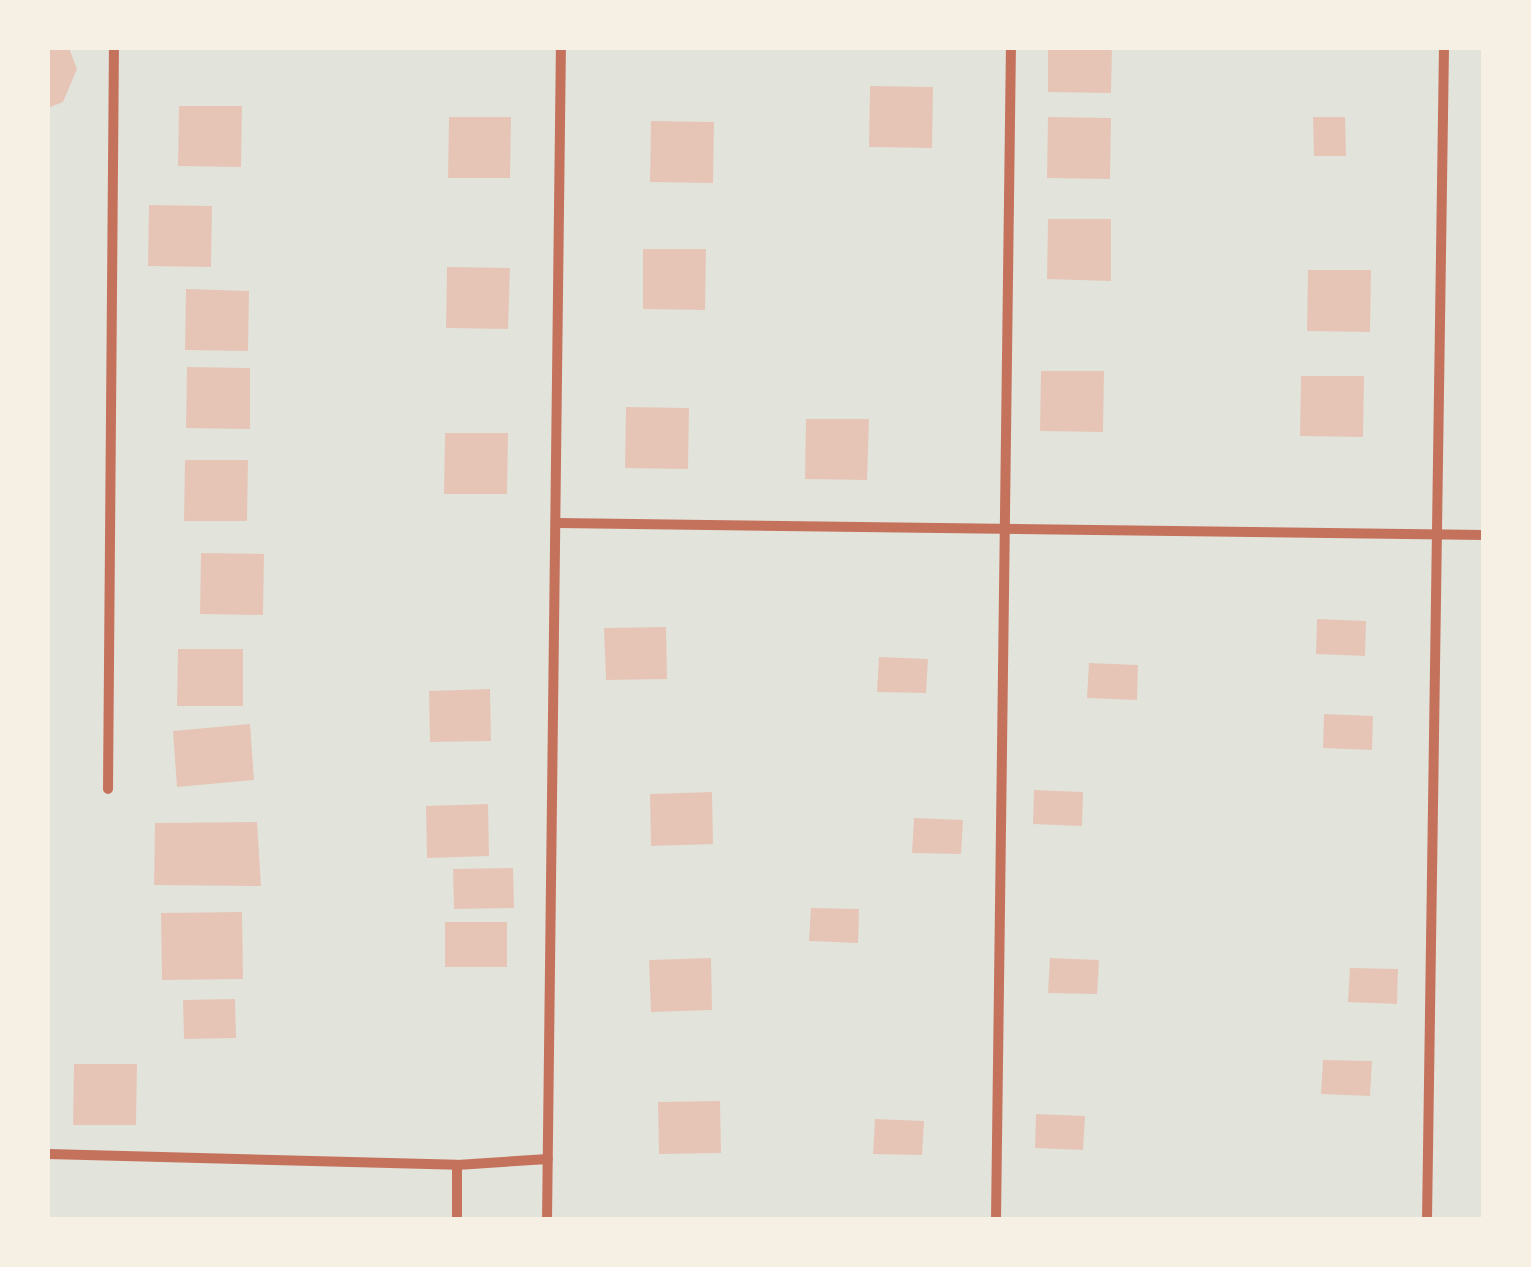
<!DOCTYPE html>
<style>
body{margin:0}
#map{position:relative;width:1531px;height:1267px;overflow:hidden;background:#f6efe4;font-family:"Times New Roman",serif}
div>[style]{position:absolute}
.green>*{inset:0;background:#e2e4dc}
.building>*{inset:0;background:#e6c5b7}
.minor>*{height:10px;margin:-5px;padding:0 5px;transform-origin:5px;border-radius:5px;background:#c5725c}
span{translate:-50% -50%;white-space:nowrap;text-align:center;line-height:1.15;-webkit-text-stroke:8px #f6efe4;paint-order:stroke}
.frame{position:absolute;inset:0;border:50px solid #f6efe4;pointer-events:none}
</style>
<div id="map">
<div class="green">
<div style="clip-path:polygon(48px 48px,1483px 48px,1483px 1219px,48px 1219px)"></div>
</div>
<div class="building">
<div style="clip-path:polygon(48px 48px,69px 48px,77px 69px,63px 102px,48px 108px)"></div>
<div style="clip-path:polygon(1048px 48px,1112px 48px,1111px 93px,1048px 92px)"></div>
<div style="clip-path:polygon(870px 86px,933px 87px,932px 148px,869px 147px)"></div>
<div style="clip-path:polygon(179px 106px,242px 106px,241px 167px,178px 166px)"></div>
<div style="clip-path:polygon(449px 117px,511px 117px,510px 178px,448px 178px)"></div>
<div style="clip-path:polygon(1048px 117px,1111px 118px,1110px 179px,1047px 178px)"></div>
<div style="clip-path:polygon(1313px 117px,1345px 117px,1346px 156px,1314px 156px)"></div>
<div style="clip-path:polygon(651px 121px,714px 122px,713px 183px,650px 182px)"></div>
<div style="clip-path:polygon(149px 205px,212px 206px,211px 267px,148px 266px)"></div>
<div style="clip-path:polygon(1048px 219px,1111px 219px,1111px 281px,1047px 279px)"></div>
<div style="clip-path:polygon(643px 249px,706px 249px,705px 310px,643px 309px)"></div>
<div style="clip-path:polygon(447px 267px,510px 268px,508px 329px,446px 328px)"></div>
<div style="clip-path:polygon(1308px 270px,1371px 270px,1370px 332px,1307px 331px)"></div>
<div style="clip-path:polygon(186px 289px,249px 291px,248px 351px,185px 350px)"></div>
<div style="clip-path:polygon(187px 367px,250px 368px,250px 429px,186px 428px)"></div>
<div style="clip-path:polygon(1041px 371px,1104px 371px,1103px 432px,1040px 431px)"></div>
<div style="clip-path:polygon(1301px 376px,1364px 376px,1363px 437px,1300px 436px)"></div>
<div style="clip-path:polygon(626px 407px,689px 408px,688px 469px,625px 468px)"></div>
<div style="clip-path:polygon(806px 419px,869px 419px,867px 480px,805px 479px)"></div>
<div style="clip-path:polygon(445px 433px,508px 433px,507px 494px,444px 494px)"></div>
<div style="clip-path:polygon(185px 460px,248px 460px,247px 521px,184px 521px)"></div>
<div style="clip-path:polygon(201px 553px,264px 554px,263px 615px,200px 614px)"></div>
<div style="clip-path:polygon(1317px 619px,1366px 621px,1365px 656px,1316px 654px)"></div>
<div style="clip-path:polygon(666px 627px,667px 679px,606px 680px,604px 628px)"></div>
<div style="clip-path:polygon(178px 649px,243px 649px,243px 706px,177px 706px)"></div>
<div style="clip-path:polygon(879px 657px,928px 659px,926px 693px,877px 692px)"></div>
<div style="clip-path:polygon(1089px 663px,1138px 665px,1137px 700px,1087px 698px)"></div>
<div style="clip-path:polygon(490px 689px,491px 741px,430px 742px,429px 691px)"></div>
<div style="clip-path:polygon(1324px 714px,1373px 716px,1372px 750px,1323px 748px)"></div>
<div style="clip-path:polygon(250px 724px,254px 780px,177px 787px,173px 731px)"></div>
<div style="clip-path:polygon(1034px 790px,1083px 792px,1082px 826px,1033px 824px)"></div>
<div style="clip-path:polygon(712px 792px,713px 844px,651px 846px,650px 794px)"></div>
<div style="clip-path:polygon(488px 804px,489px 856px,427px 858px,426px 806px)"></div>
<div style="clip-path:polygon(914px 818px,963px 820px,961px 854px,912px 853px)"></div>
<div style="clip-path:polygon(257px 822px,261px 886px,154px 885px,155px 823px)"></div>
<div style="clip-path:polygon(513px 868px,514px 908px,454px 909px,453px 869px)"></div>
<div style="clip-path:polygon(811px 908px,859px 909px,858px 943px,809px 941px)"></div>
<div style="clip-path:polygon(242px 912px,243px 979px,162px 980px,161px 913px)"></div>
<div style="clip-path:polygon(445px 922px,507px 922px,507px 967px,445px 967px)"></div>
<div style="clip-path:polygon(711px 958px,712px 1010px,651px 1012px,649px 960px)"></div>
<div style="clip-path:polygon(1050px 958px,1099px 960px,1097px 994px,1048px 993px)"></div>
<div style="clip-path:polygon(1350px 968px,1398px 969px,1397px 1004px,1348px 1002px)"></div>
<div style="clip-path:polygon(235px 999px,236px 1038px,184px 1039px,183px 1000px)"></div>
<div style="clip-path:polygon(1323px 1060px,1372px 1061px,1370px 1096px,1321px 1094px)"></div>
<div style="clip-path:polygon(74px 1064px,137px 1064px,136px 1125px,73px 1125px)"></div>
<div style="clip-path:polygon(720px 1101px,721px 1153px,659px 1154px,658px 1102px)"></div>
<div style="clip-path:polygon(1036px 1114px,1085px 1116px,1083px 1150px,1035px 1148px)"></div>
<div style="clip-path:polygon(875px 1119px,924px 1121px,922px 1155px,873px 1154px)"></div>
</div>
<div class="minor">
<div style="left:558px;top:523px;width:926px;rotate:0.74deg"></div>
<div style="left:108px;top:789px;width:741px;rotate:-89.54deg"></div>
<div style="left:48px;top:1154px;width:409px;rotate:1.5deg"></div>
<div style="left:457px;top:1165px;width:91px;rotate:-3.8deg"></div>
<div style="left:457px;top:1165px;width:55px;rotate:90deg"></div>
<div style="left:547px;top:1220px;width:1172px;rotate:-89.32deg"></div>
<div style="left:996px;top:1220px;width:1172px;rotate:-89.27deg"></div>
<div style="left:1427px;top:1220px;width:1172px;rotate:-89.17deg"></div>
</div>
<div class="frame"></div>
</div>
